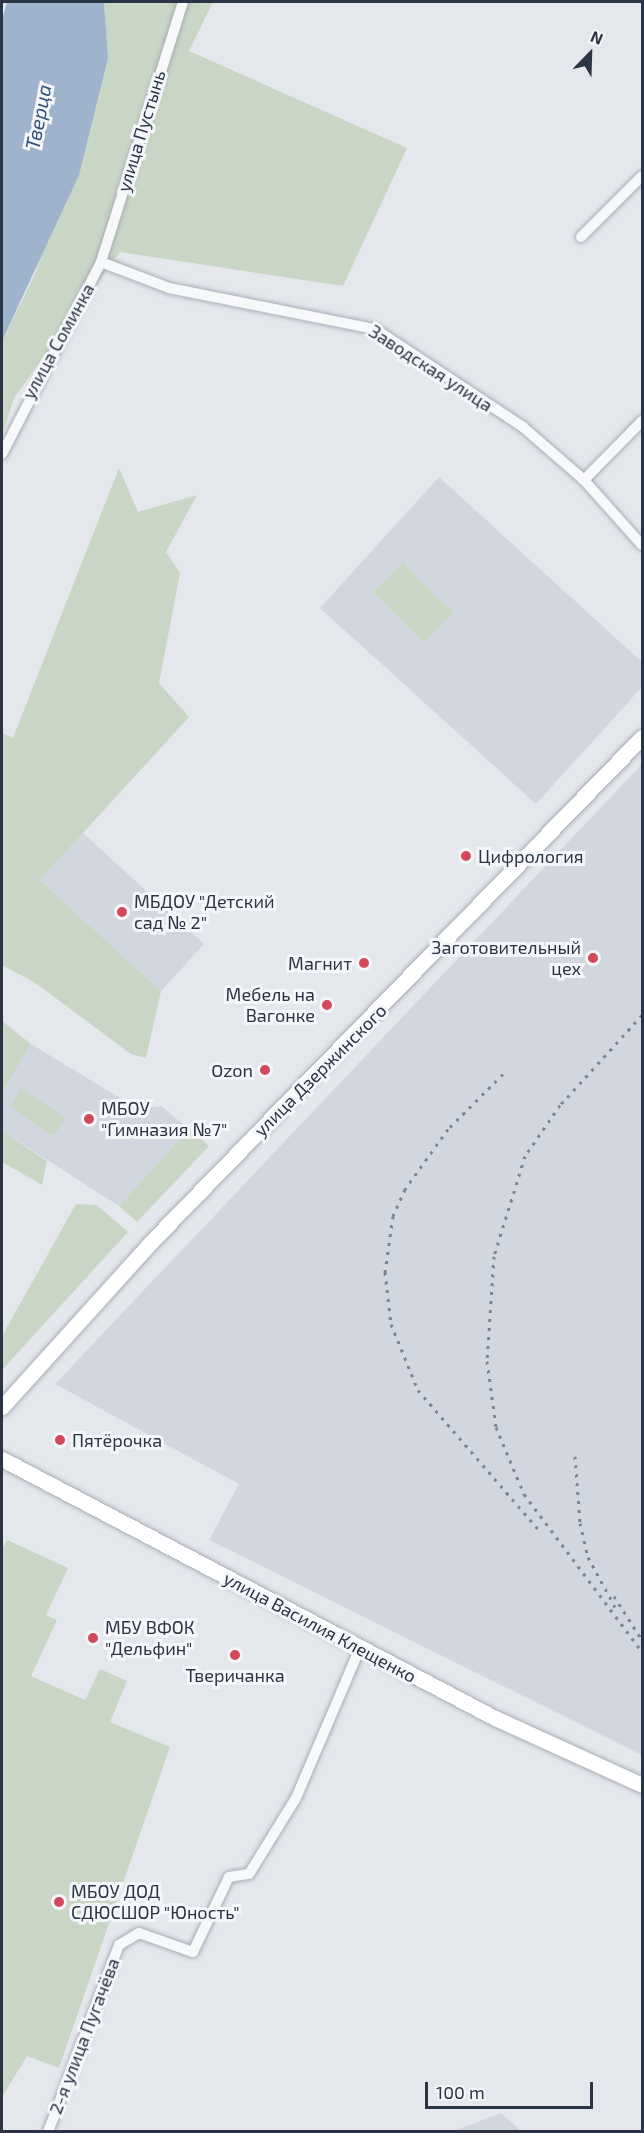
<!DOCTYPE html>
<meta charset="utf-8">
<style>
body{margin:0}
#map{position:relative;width:644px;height:2133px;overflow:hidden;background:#e4e7ec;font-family:"Exo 2",sans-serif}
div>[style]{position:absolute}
.built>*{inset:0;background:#d2d6de}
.green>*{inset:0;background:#c9d6c5}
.water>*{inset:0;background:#9fb4cc}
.roads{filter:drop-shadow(0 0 2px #a9aeb7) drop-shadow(0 0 2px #a9aeb7)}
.street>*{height:10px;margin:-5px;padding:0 5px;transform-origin:5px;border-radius:5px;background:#f7f8fa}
.secondary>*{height:15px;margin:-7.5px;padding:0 7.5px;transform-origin:7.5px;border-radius:7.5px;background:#fff}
.rail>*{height:3px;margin-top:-1.5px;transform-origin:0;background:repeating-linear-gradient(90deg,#7d8696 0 3px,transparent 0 9px)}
.dots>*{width:16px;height:16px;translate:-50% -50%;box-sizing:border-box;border:3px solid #f4f6f9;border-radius:50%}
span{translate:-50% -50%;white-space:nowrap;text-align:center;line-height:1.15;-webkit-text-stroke:6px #f4f6f9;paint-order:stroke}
.street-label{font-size:18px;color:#2b3445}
.poi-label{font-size:18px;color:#2b3445}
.left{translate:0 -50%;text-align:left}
.right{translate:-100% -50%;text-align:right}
.water-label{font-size:20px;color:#34527a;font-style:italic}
.frame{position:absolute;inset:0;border:3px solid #2b3445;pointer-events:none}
.north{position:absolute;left:560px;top:24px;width:60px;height:60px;-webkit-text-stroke:4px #f4f6f9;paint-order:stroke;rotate:23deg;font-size:16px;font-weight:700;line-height:24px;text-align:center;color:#2b3445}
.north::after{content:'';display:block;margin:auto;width:21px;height:27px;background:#2b3445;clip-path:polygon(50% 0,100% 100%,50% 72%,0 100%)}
.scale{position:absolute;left:425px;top:2082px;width:168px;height:27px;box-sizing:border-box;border:3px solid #2b3445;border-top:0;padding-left:8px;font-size:18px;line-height:21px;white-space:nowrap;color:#2b3445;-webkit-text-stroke:4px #f4f6f9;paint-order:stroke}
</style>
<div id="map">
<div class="built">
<div style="clip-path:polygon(439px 477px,642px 662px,642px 687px,536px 804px,320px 608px)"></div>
<div style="clip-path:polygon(642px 764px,642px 1755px,209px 1540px,239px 1484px,55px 1384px)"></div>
<div style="clip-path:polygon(83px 833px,204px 944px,161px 991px,40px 880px)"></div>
<div style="clip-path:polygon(31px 1044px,138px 1109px,161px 1106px,189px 1129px,119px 1206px,2px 1131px,2px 1093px)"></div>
<div style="clip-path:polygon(501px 2113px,521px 2131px,457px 2131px,457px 2130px)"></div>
</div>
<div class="green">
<div style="clip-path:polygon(104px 2px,213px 2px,189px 51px,407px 148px,343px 286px,120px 252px,14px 398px,2px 436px,2px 341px,35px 274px,108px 58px)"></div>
<div style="clip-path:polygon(119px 468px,138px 512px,197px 495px,166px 552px,180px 573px,159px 683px,189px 717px,40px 880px,161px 991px,146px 1058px,131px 1054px,34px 982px,2px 965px,2px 733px,13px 738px)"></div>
<div style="clip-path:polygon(403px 563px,453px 613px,424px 643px,373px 592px)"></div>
<div style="clip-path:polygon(2px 1021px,31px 1044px,2px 1093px)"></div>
<div style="clip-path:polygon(21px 1089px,66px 1117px,54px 1136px,10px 1107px)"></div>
<div style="clip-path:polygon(189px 1129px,209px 1146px,137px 1222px,119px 1206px)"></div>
<div style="clip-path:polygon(2px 1131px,47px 1161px,42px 1185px,2px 1162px)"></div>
<div style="clip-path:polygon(76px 1204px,97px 1205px,128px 1232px,2px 1370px,2px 1336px)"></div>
<div style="clip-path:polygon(7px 1540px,68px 1568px,46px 1615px,57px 1620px,31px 1676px,85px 1700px,100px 1669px,127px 1681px,110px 1722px,170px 1747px,59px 2068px,27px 2056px,2px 2097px,2px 1549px)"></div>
</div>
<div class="water">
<div style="clip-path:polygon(7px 2px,104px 2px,108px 58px,79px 175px,2px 341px,2px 20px)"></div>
</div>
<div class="roads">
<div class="street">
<div style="left:581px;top:237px;width:86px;rotate:-45deg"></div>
<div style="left:101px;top:262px;width:73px;rotate:20.9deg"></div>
<div style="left:169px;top:288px;width:210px;rotate:11.3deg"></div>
<div style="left:375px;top:329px;width:178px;rotate:33.5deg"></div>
<div style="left:523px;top:427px;width:81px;rotate:41deg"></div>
<div style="left:584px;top:480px;width:87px;rotate:48.3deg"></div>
<div style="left:2px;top:454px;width:216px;rotate:-62.7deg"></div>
<div style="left:101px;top:262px;width:273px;rotate:-72.5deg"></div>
<div style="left:584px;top:480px;width:83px;rotate:-45.5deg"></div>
<div style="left:48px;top:2132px;width:200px;rotate:-69.2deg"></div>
<div style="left:119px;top:1945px;width:23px;rotate:-31deg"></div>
<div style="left:139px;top:1933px;width:57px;rotate:19.4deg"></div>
<div style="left:193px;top:1952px;width:83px;rotate:-64.4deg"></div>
<div style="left:229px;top:1877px;width:20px;rotate:-9deg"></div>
<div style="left:249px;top:1874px;width:89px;rotate:-58.3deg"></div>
<div style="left:296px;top:1798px;width:163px;rotate:-66.9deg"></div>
</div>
<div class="secondary">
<div style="left:2px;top:1407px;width:222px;rotate:-47.9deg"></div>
<div style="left:151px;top:1242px;width:704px;rotate:-45.81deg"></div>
<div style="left:2px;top:1459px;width:557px;rotate:27.72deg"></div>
<div style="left:495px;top:1718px;width:162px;rotate:24.5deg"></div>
</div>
</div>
<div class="rail">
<div style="left:642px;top:1015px;width:122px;rotate:132.3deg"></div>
<div style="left:560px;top:1105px;width:62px;rotate:124.5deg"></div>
<div style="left:525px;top:1156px;width:105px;rotate:107.2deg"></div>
<div style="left:494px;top:1256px;width:105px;rotate:93.8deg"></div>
<div style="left:487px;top:1361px;width:67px;rotate:82.2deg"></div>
<div style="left:496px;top:1427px;width:73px;rotate:67.3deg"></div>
<div style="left:524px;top:1494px;width:197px;rotate:53.2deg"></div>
<div style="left:503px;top:1074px;width:78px;rotate:135deg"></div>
<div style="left:448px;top:1129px;width:74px;rotate:125.6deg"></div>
<div style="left:405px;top:1189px;width:30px;rotate:114deg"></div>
<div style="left:393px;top:1216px;width:57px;rotate:98.1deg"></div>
<div style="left:385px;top:1272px;width:52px;rotate:83.4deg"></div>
<div style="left:391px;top:1324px;width:71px;rotate:67.8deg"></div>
<div style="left:418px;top:1390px;width:184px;rotate:49.2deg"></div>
<div style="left:575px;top:1456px;width:67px;rotate:85.7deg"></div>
<div style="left:580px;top:1523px;width:35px;rotate:77deg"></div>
<div style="left:588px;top:1557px;width:57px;rotate:61.6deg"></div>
<div style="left:614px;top:1596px;width:52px;rotate:57.5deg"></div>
</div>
<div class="dots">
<div style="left:466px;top:856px;background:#d1495b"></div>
<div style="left:122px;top:912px;background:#d1495b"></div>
<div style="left:593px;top:958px;background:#d1495b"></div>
<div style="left:364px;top:963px;background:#d1495b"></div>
<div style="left:327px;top:1005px;background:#d1495b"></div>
<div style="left:265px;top:1070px;background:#d1495b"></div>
<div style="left:89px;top:1119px;background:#d1495b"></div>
<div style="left:60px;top:1440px;background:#d1495b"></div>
<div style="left:93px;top:1638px;background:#d1495b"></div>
<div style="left:235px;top:1655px;background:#d1495b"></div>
<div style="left:59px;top:1902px;background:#d1495b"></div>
</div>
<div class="street-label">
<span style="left:141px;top:131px;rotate:-73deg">улица Пустынь</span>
<span style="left:58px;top:341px;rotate:-61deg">улица Соминка</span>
<span style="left:431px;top:368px;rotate:33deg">Заводская улица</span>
<span style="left:320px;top:1070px;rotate:-45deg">улица Дзержинского</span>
<span style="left:320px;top:1627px;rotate:28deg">улица Василия Клещенко</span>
<span style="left:84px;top:2036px;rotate:-69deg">2-я улица Пугачёва</span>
</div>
<div class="poi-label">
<span class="left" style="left:478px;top:856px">Цифрология</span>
<span class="left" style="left:134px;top:912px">МБДОУ "Детский<br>сад № 2"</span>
<span class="right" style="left:581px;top:958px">Заготовительный<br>цех</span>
<span class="right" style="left:352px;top:963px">Магнит</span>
<span class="right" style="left:315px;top:1005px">Мебель на<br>Вагонке</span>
<span class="right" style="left:253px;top:1070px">Ozon</span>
<span class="left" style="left:101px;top:1119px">МБОУ<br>"Гимназия №7"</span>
<span class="left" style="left:72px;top:1440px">Пятёрочка</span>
<span class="left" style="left:105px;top:1638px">МБУ ВФОК<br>"Дельфин"</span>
<span style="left:235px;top:1675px">Тверичанка</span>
<span class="left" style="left:71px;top:1902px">МБОУ ДОД<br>СДЮСШОР "Юность"</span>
</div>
<div class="water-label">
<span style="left:38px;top:117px;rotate:-79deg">Тверца</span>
</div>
<div class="frame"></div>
<div class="north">N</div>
<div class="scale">100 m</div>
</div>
